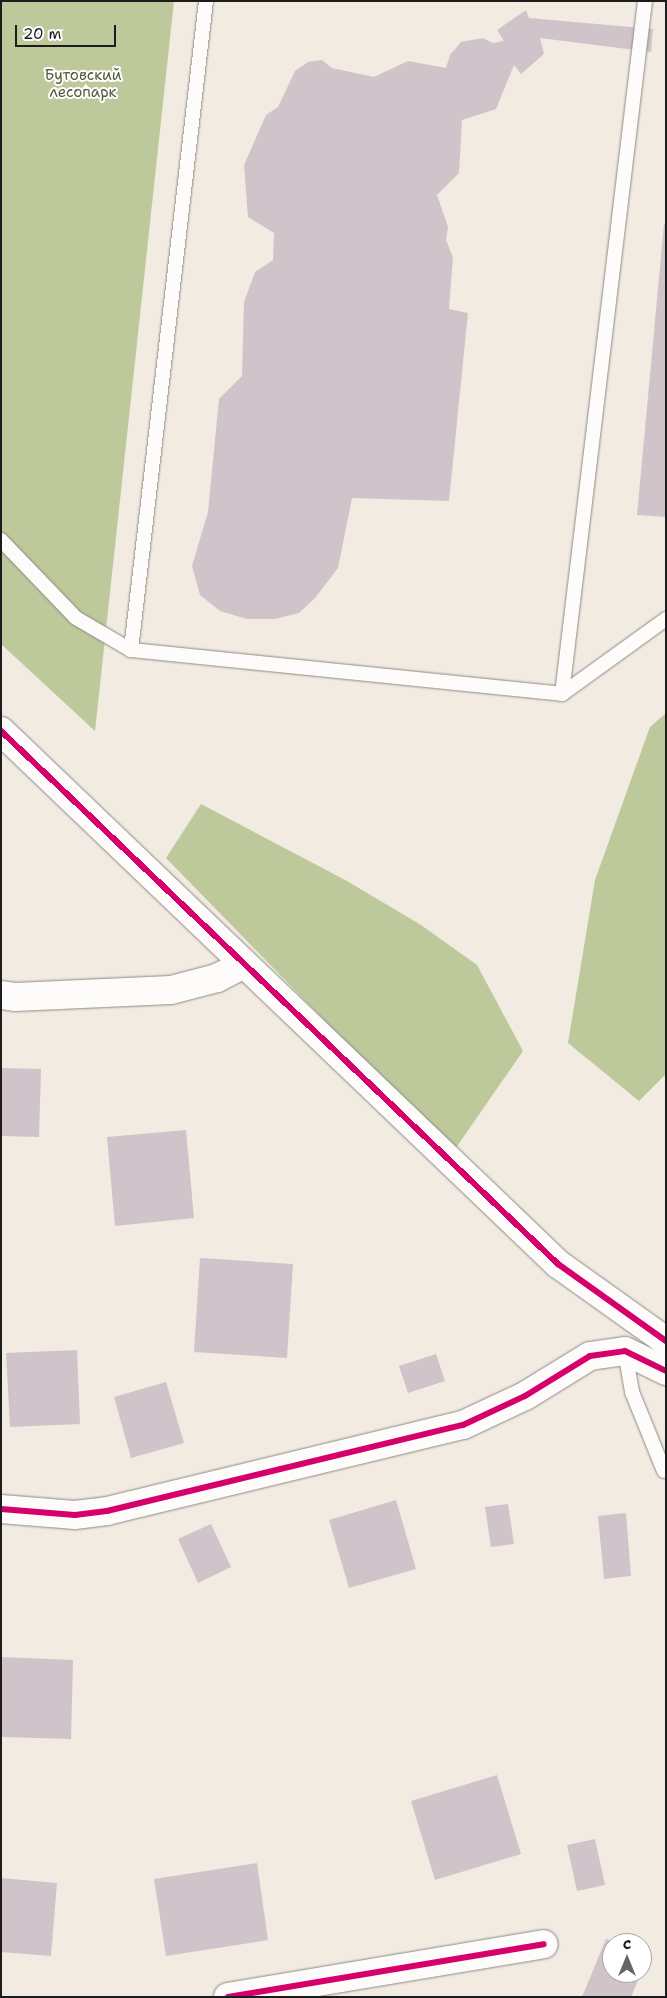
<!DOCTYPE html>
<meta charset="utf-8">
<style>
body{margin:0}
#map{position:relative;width:667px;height:1998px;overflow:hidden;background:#f1ebe1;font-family:"Shantell Sans",sans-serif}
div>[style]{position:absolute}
.forest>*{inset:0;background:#bdc99a}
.building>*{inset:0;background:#d0c4ca}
.roads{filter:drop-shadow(0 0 1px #8d8a85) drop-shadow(0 0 1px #8d8a85)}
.service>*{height:14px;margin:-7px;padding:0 7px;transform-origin:7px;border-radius:7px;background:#fdfcfa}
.minor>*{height:28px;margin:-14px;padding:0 14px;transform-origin:14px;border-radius:14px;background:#fdfcfa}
.cycleway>*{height:6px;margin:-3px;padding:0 3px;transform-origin:3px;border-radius:3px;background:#d6006c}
span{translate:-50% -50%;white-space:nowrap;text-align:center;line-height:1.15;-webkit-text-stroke:4px #fff;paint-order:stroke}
.park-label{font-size:15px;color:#535938}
.frame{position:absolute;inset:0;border:2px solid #1c1c1c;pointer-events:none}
.north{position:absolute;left:602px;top:1933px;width:50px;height:50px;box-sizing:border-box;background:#fff;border:1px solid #a4a4a4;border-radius:50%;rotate:0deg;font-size:14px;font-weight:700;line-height:20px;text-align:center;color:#1c1c1c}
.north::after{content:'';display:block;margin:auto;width:18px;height:22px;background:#676461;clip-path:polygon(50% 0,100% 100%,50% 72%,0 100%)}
.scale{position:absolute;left:15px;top:25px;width:101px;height:22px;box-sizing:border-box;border:2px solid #1c1c1c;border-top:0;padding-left:6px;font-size:15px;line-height:18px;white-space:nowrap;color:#1c1c1c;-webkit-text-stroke:4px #fff;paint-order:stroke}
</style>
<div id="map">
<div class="forest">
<div style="clip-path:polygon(1px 1px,174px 1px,95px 731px,1px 644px)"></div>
<div style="clip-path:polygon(666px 713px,666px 1074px,639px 1101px,568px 1043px,595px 880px,650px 727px)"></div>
<div style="clip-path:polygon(201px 804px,347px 881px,421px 925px,477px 965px,523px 1051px,453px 1152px,166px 858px)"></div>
</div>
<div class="building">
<div style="clip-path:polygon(526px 10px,529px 18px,653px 29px,651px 52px,540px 38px,544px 54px,521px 74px,514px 65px,496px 109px,462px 120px,459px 173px,437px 195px,448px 227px,446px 240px,453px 257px,449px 309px,468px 313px,449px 501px,352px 498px,338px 568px,315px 598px,299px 613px,275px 619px,247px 619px,220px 611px,200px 595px,192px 566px,208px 512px,219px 399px,242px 376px,244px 302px,255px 272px,273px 260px,274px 233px,248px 217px,244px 165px,266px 115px,278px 107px,295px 71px,308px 62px,322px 60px,332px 68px,374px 77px,408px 61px,446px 68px,450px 55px,461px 42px,483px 38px,493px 43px,504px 41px,497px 30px)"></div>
<div style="clip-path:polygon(664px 224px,666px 224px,666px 517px,637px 515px)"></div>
<div style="clip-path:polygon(1px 1068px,41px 1069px,39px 1137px,1px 1136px)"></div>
<div style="clip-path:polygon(186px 1130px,194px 1218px,115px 1226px,107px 1137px)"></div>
<div style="clip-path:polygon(200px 1258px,293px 1264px,287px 1358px,194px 1352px)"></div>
<div style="clip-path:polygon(77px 1350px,80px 1424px,10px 1427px,6px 1353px)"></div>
<div style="clip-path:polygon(436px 1354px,445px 1381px,408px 1393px,399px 1366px)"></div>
<div style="clip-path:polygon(166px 1382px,184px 1443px,131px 1458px,114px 1397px)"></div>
<div style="clip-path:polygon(396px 1500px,416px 1569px,349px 1588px,329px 1520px)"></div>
<div style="clip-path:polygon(508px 1504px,514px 1544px,491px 1547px,485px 1507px)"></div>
<div style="clip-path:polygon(626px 1513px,631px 1576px,604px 1579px,598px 1516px)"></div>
<div style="clip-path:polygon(211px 1524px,231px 1567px,198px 1583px,178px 1539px)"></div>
<div style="clip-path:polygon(1px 1657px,73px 1660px,71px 1739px,1px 1737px)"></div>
<div style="clip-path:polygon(497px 1775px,521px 1854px,435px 1880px,411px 1801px)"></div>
<div style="clip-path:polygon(595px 1839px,605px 1885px,577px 1891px,567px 1845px)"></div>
<div style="clip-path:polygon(257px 1863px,268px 1940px,166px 1956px,154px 1879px)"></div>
<div style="clip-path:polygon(1px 1878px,57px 1883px,51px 1956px,1px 1952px)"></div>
<div style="clip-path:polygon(606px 1939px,616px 1943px,612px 1943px,612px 1973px,641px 1973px,631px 1997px,582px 1997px)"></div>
<div style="clip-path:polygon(642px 1954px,648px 1956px,642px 1969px)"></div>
</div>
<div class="roads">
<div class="service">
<div style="left:1px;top:540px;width:108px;rotate:46.1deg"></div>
<div style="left:76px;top:618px;width:64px;rotate:30.2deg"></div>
<div style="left:131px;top:650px;width:433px;rotate:5.8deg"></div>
<div style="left:562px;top:694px;width:128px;rotate:-35.8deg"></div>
<div style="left:131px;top:650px;width:653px;rotate:-83.41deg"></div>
<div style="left:562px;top:694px;width:698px;rotate:-83.17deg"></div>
<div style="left:625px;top:1351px;width:42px;rotate:80.3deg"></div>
<div style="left:632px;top:1392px;width:85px;rotate:67.9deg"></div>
</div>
<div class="minor">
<div style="left:1px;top:731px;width:771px;rotate:43.74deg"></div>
<div style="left:558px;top:1264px;width:133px;rotate:35.5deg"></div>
<div style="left:1px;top:995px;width:14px;rotate:8deg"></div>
<div style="left:15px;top:997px;width:156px;rotate:-2.6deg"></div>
<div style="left:171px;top:990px;width:48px;rotate:-14.6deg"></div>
<div style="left:217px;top:978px;width:30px;rotate:-27deg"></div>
<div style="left:1px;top:1509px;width:74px;rotate:4.6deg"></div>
<div style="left:75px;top:1515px;width:32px;rotate:-7deg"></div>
<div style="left:107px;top:1511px;width:366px;rotate:-13.6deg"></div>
<div style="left:463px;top:1425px;width:68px;rotate:-25.1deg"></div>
<div style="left:525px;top:1396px;width:76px;rotate:-31.6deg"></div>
<div style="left:590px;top:1356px;width:35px;rotate:-8deg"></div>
<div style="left:625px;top:1351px;width:46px;rotate:26deg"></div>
<div style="left:228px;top:1997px;width:320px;rotate:-9.5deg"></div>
</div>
</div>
<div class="cycleway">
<div style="left:1px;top:731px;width:771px;rotate:43.74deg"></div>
<div style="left:558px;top:1264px;width:133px;rotate:35.5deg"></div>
<div style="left:1px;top:1509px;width:74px;rotate:4.6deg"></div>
<div style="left:75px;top:1515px;width:32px;rotate:-7deg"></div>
<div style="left:107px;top:1511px;width:366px;rotate:-13.6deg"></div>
<div style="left:463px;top:1425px;width:68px;rotate:-25.1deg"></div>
<div style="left:525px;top:1396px;width:76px;rotate:-31.6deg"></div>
<div style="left:590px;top:1356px;width:35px;rotate:-8deg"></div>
<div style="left:625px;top:1351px;width:46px;rotate:26deg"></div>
<div style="left:228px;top:1997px;width:320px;rotate:-9.5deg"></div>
</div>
<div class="park-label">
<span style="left:83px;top:84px">Бутовский<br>лесопарк</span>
</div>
<div class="frame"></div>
<div class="north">С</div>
<div class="scale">20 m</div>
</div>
